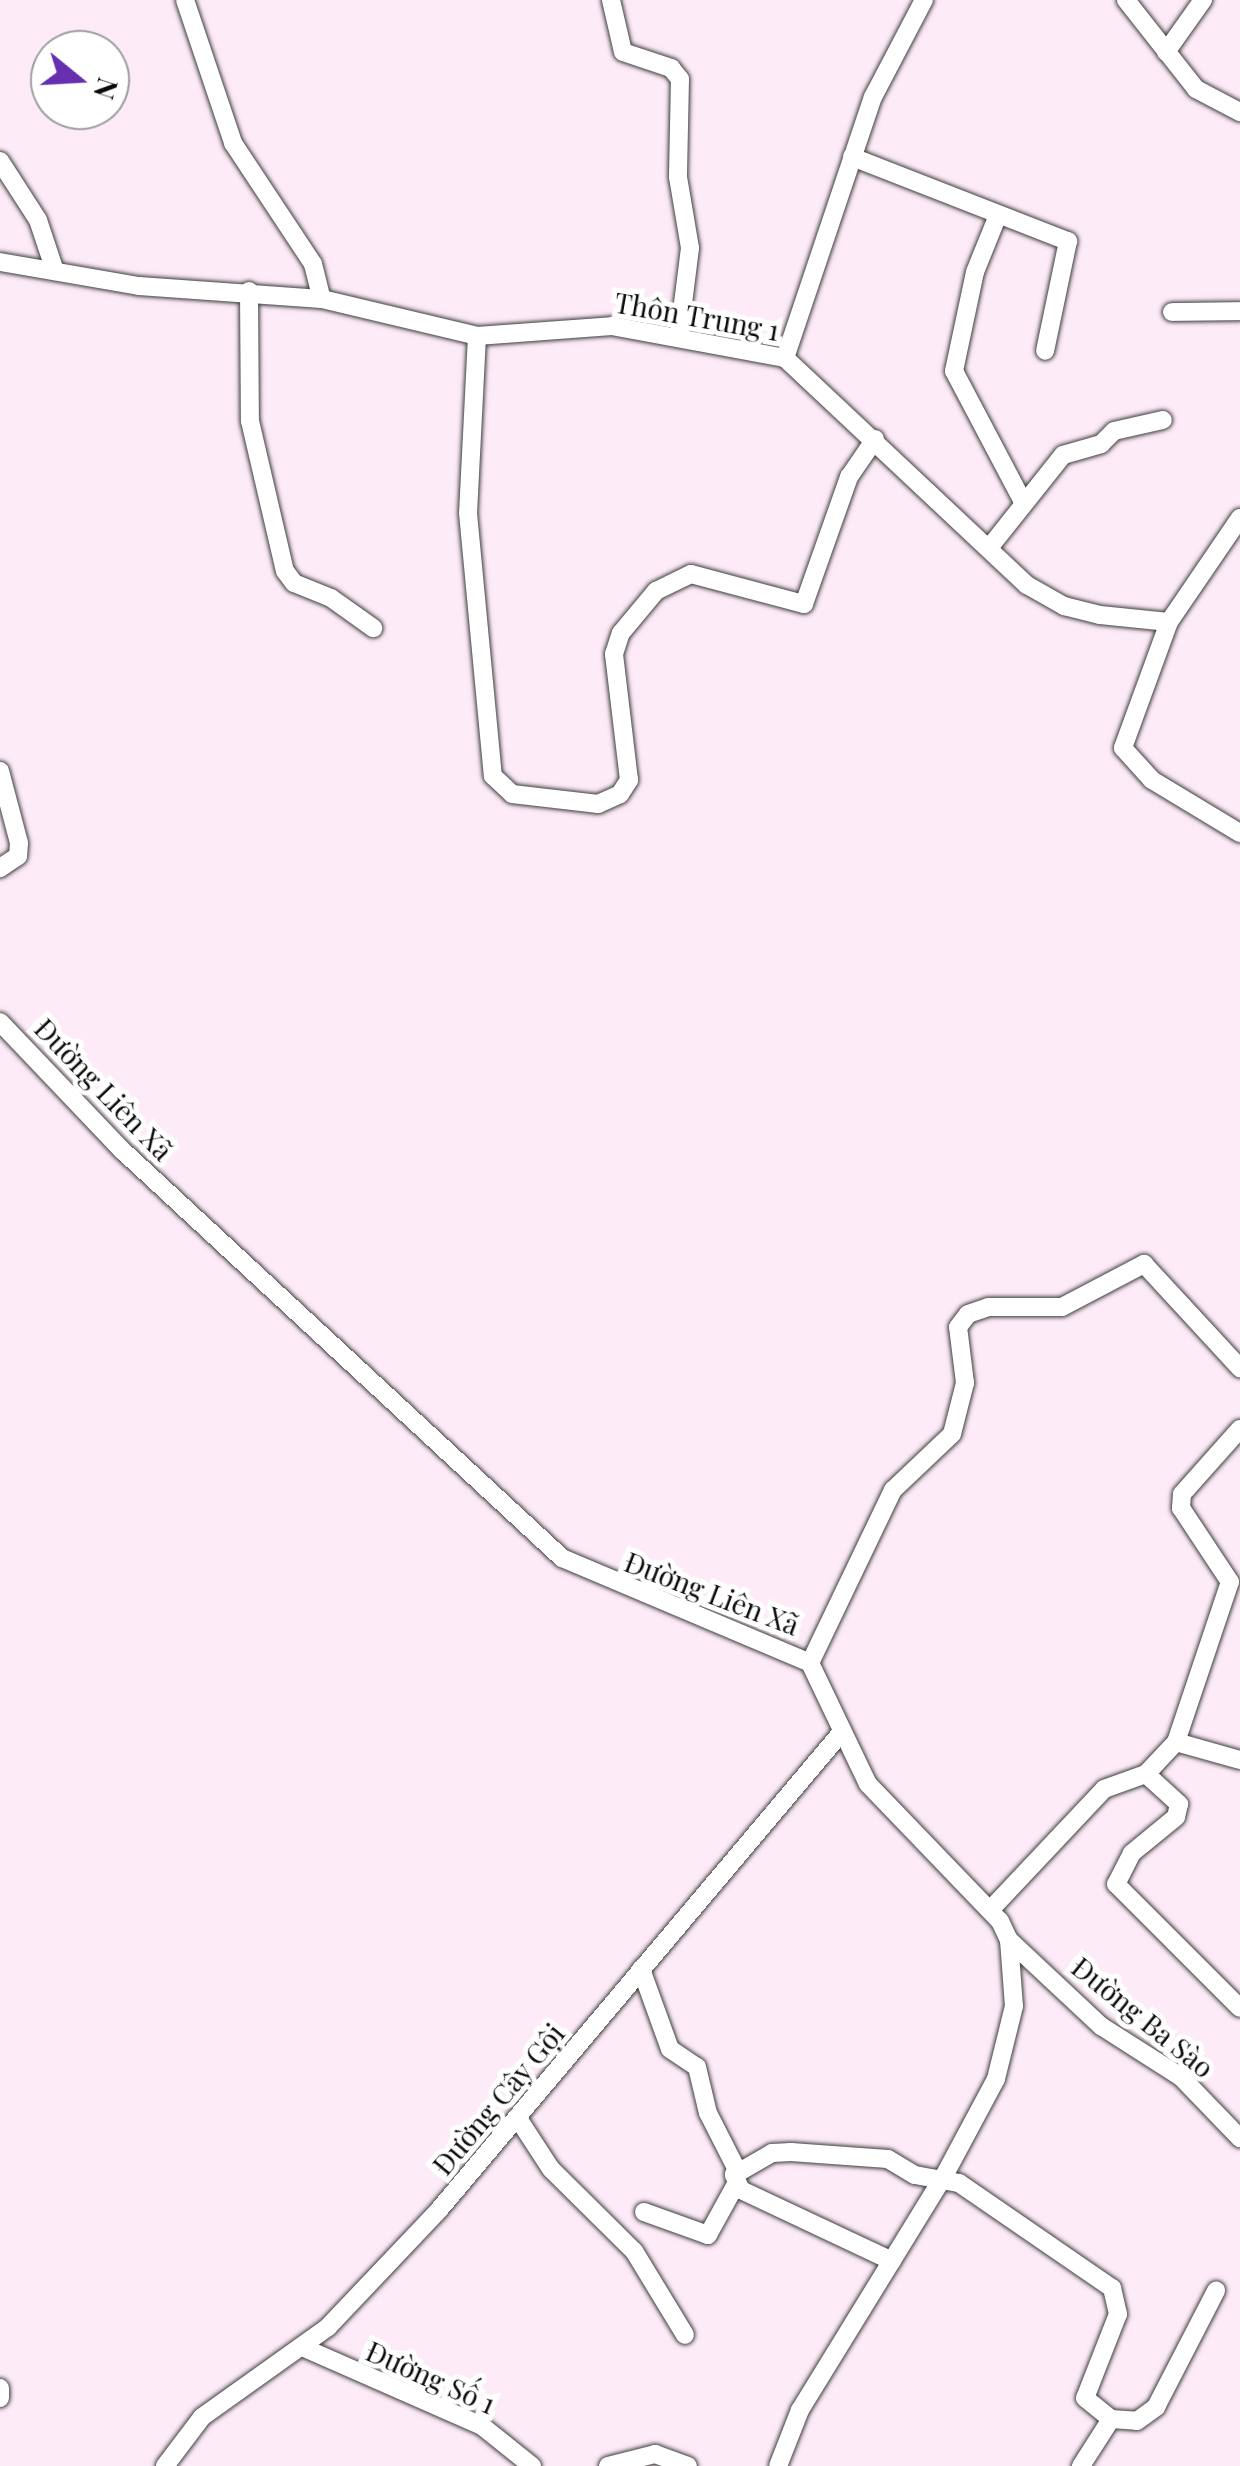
<!DOCTYPE html>
<meta charset="utf-8">
<style>
body{margin:0}
#map{position:relative;width:1240px;height:2466px;overflow:hidden;background:#fdebf8;font-family:"Playfair Display",serif}
div>[style]{position:absolute}
.roads{filter:drop-shadow(0 0 2px #3e3e3e) drop-shadow(0 0 2px #3e3e3e)}
.minor>*{height:18px;margin:-9px;padding:0 9px;transform-origin:9px;border-radius:9px;background:#fff}
span{translate:-50% -50%;white-space:nowrap;text-align:center;line-height:1.15;-webkit-text-stroke:10px #fff;paint-order:stroke}
.street-label{font-size:28px;color:#0b0b0b}
.north{position:absolute;left:30px;top:30px;width:100px;height:100px;box-sizing:border-box;background:#fff;border:2px solid #9d9d9d;border-radius:50%;rotate:108deg;font-size:28px;font-weight:700;line-height:40px;text-align:center;color:#0b0b0b}
.north::after{content:'';display:block;margin:auto;width:35px;height:45px;background:#652faf;clip-path:polygon(50% 0,100% 100%,50% 72%,0 100%)}
</style>
<div id="map">
<div class="roads">
<div class="minor">
<div style="left:185px;top:0;width:151px;rotate:71.4deg"></div>
<div style="left:233px;top:143px;width:145px;rotate:56.5deg"></div>
<div style="left:313px;top:264px;width:36px;rotate:76deg"></div>
<div style="left:611px;top:0;width:53px;rotate:77deg"></div>
<div style="left:623px;top:52px;width:51px;rotate:18.4deg"></div>
<div style="left:671px;top:68px;width:14px;rotate:51deg"></div>
<div style="left:680px;top:79px;width:98px;rotate:91.2deg"></div>
<div style="left:678px;top:177px;width:72px;rotate:80.4deg"></div>
<div style="left:690px;top:248px;width:88px;rotate:97.2deg"></div>
<div style="left:1126px;top:0;width:113px;rotate:51.8deg"></div>
<div style="left:1196px;top:89px;width:50px;rotate:27.6deg"></div>
<div style="left:1166px;top:52px;width:64px;rotate:-54.6deg"></div>
<div style="left:852px;top:157px;width:232px;rotate:21.3deg"></div>
<div style="left:1068px;top:241px;width:112px;rotate:101.8deg"></div>
<div style="left:0;top:161px;width:70px;rotate:57.2deg"></div>
<div style="left:38px;top:220px;width:54px;rotate:71.6deg"></div>
<div style="left:998px;top:215px;width:61px;rotate:112deg"></div>
<div style="left:975px;top:272px;width:101px;rotate:102deg"></div>
<div style="left:954px;top:371px;width:148px;rotate:62.2deg"></div>
<div style="left:0;top:262px;width:141px;rotate:9.8deg"></div>
<div style="left:139px;top:286px;width:183px;rotate:4.1deg"></div>
<div style="left:322px;top:299px;width:159px;rotate:13.4deg"></div>
<div style="left:477px;top:336px;width:135px;rotate:-4.2deg"></div>
<div style="left:612px;top:326px;width:176px;rotate:10.5deg"></div>
<div style="left:785px;top:358px;width:332px;rotate:43.2deg"></div>
<div style="left:1027px;top:585px;width:43px;rotate:29.6deg"></div>
<div style="left:1064px;top:606px;width:37px;rotate:14deg"></div>
<div style="left:1100px;top:615px;width:69px;rotate:5.8deg"></div>
<div style="left:1169px;top:622px;width:126px;rotate:-55.7deg"></div>
<div style="left:249px;top:291px;width:130px;rotate:89.6deg"></div>
<div style="left:250px;top:421px;width:154px;rotate:76.9deg"></div>
<div style="left:285px;top:571px;width:15px;rotate:53deg"></div>
<div style="left:294px;top:583px;width:40px;rotate:22deg"></div>
<div style="left:331px;top:598px;width:52px;rotate:35.5deg"></div>
<div style="left:1172px;top:312px;width:68px;rotate:-0.8deg"></div>
<div style="left:477px;top:336px;width:177px;rotate:92.9deg"></div>
<div style="left:468px;top:513px;width:264px;rotate:84.6deg"></div>
<div style="left:493px;top:776px;width:26px;rotate:43deg"></div>
<div style="left:512px;top:794px;width:87px;rotate:6.6deg"></div>
<div style="left:598px;top:804px;width:24px;rotate:-24deg"></div>
<div style="left:620px;top:794px;width:17px;rotate:-57deg"></div>
<div style="left:629px;top:780px;width:127px;rotate:-96.8deg"></div>
<div style="left:614px;top:654px;width:22px;rotate:-72deg"></div>
<div style="left:621px;top:633px;width:55px;rotate:-50.2deg"></div>
<div style="left:656px;top:591px;width:39px;rotate:-26deg"></div>
<div style="left:691px;top:574px;width:117px;rotate:14.9deg"></div>
<div style="left:804px;top:604px;width:135px;rotate:-70.5deg"></div>
<div style="left:849px;top:477px;width:46px;rotate:-55.6deg"></div>
<div style="left:785px;top:358px;width:275px;rotate:-71.4deg"></div>
<div style="left:873px;top:97px;width:110px;rotate:-62.3deg"></div>
<div style="left:989px;top:548px;width:119px;rotate:-51.5deg"></div>
<div style="left:1063px;top:455px;width:40px;rotate:-16deg"></div>
<div style="left:1101px;top:444px;width:18px;rotate:-45deg"></div>
<div style="left:1114px;top:431px;width:50px;rotate:-12.7deg"></div>
<div style="left:1169px;top:622px;width:134px;rotate:110.1deg"></div>
<div style="left:1123px;top:748px;width:43px;rotate:47.8deg"></div>
<div style="left:1152px;top:780px;width:103px;rotate:31.1deg"></div>
<div style="left:0;top:771px;width:74px;rotate:75.2deg"></div>
<div style="left:19px;top:843px;width:13px;rotate:94deg"></div>
<div style="left:18px;top:856px;width:22px;rotate:146deg"></div>
<div style="left:0;top:1022px;width:178px;rotate:46.4deg"></div>
<div style="left:123px;top:1151px;width:599px;rotate:42.83deg"></div>
<div style="left:562px;top:1558px;width:269px;rotate:22.9deg"></div>
<div style="left:810px;top:1663px;width:134px;rotate:64.4deg"></div>
<div style="left:868px;top:1784px;width:190px;rotate:46.1deg"></div>
<div style="left:1000px;top:1921px;width:21px;rotate:65deg"></div>
<div style="left:1009px;top:1940px;width:66px;rotate:85.7deg"></div>
<div style="left:1014px;top:2006px;width:75px;rotate:103.9deg"></div>
<div style="left:996px;top:2079px;width:110px;rotate:118.2deg"></div>
<div style="left:944px;top:2176px;width:275px;rotate:121.6deg"></div>
<div style="left:800px;top:2410px;width:60px;rotate:111.4deg"></div>
<div style="left:810px;top:1663px;width:192px;rotate:-64.4deg"></div>
<div style="left:893px;top:1490px;width:81px;rotate:-43.5deg"></div>
<div style="left:952px;top:1434px;width:53px;rotate:-75.7deg"></div>
<div style="left:965px;top:1383px;width:56px;rotate:-97.1deg"></div>
<div style="left:958px;top:1327px;width:16px;rotate:-52deg"></div>
<div style="left:968px;top:1314px;width:21px;rotate:-19deg"></div>
<div style="left:988px;top:1307px;width:74px"></div>
<div style="left:1062px;top:1307px;width:93px;rotate:-27.7deg"></div>
<div style="left:1144px;top:1264px;width:142px;rotate:47.3deg"></div>
<div style="left:1176px;top:1742px;width:66px;rotate:15.7deg"></div>
<div style="left:1146px;top:1774px;width:45px;rotate:42.3deg"></div>
<div style="left:1179px;top:1804px;width:13px;rotate:103deg"></div>
<div style="left:1176px;top:1817px;width:57px;rotate:140.7deg"></div>
<div style="left:1132px;top:1853px;width:35px;rotate:117deg"></div>
<div style="left:1116px;top:1884px;width:175px;rotate:45deg"></div>
<div style="left:992px;top:1908px;width:163px;rotate:-46.7deg"></div>
<div style="left:1104px;top:1789px;width:45px;rotate:-19.7deg"></div>
<div style="left:1146px;top:1774px;width:44px;rotate:-46.8deg"></div>
<div style="left:1176px;top:1742px;width:169px;rotate:-71.4deg"></div>
<div style="left:1230px;top:1582px;width:89px;rotate:-123.5deg"></div>
<div style="left:1181px;top:1508px;width:14px;rotate:-86deg"></div>
<div style="left:1182px;top:1494px;width:87px;rotate:-48.3deg"></div>
<div style="left:1009px;top:1940px;width:126px;rotate:43.1deg"></div>
<div style="left:1101px;top:2026px;width:95px;rotate:32.5deg"></div>
<div style="left:1181px;top:2077px;width:85px;rotate:46deg"></div>
<div style="left:641px;top:1969px;width:85px;rotate:70.1deg"></div>
<div style="left:670px;top:2049px;width:32px;rotate:34deg"></div>
<div style="left:697px;top:2067px;width:47px;rotate:76.6deg"></div>
<div style="left:708px;top:2113px;width:64px;rotate:63deg"></div>
<div style="left:519px;top:2120px;width:59px;rotate:56.9deg"></div>
<div style="left:551px;top:2169px;width:117px;rotate:44.7deg"></div>
<div style="left:634px;top:2251px;width:98px;rotate:58.7deg"></div>
<div style="left:644px;top:2212px;width:68px;rotate:19.8deg"></div>
<div style="left:708px;top:2235px;width:56px;rotate:-61.1deg"></div>
<div style="left:892px;top:2261px;width:167px;rotate:-154.8deg"></div>
<div style="left:741px;top:2190px;width:17px;rotate:-115deg"></div>
<div style="left:734px;top:2175px;width:44px;rotate:-30.1deg"></div>
<div style="left:772px;top:2153px;width:19px;rotate:-3deg"></div>
<div style="left:791px;top:2152px;width:97px;rotate:4.1deg"></div>
<div style="left:888px;top:2159px;width:31px;rotate:31deg"></div>
<div style="left:915px;top:2175px;width:45px;rotate:10.3deg"></div>
<div style="left:959px;top:2183px;width:186px;rotate:34.5deg"></div>
<div style="left:1112px;top:2288px;width:27px;rotate:77deg"></div>
<div style="left:1118px;top:2314px;width:90px;rotate:111.4deg"></div>
<div style="left:1085px;top:2398px;width:33px;rotate:39deg"></div>
<div style="left:1111px;top:2419px;width:26px;rotate:4deg"></div>
<div style="left:1137px;top:2421px;width:24px;rotate:-36deg"></div>
<div style="left:1156px;top:2407px;width:131px;rotate:-62.7deg"></div>
<div style="left:302px;top:2347px;width:197px;rotate:23.7deg"></div>
<div style="left:482px;top:2426px;width:64px;rotate:38.7deg"></div>
<div style="left:0;top:2388px;width:10px;rotate:90deg"></div>
<div style="left:165px;top:2466px;width:61px;rotate:-52.9deg"></div>
<div style="left:202px;top:2417px;width:155px;rotate:-35.5deg"></div>
<div style="left:328px;top:2327px;width:160px;rotate:-46.5deg"></div>
<div style="left:438px;top:2211px;width:625px;rotate:-49.87deg"></div>
<div style="left:608px;top:2466px;width:49px;rotate:-14.3deg"></div>
<div style="left:655px;top:2454px;width:35px;rotate:20deg"></div>
<div style="left:1081px;top:2466px;width:56px;rotate:-57.4deg"></div>
</div>
</div>
<div class="street-label">
<span style="left:697px;top:316px;rotate:10deg">Thôn Trung 1</span>
<span style="left:104px;top:1089px;rotate:46deg">Đường Liên Xã</span>
<span style="left:712px;top:1593px;rotate:21deg">Đường Liên Xã</span>
<span style="left:1143px;top:2017px;rotate:39deg">Đường Ba Sào</span>
<span style="left:498px;top:2099px;rotate:-50deg">Đường Cây Gội</span>
<span style="left:431px;top:2377px;rotate:24deg">Đường Số 1</span>
</div>
<div class="north">N</div>
</div>
